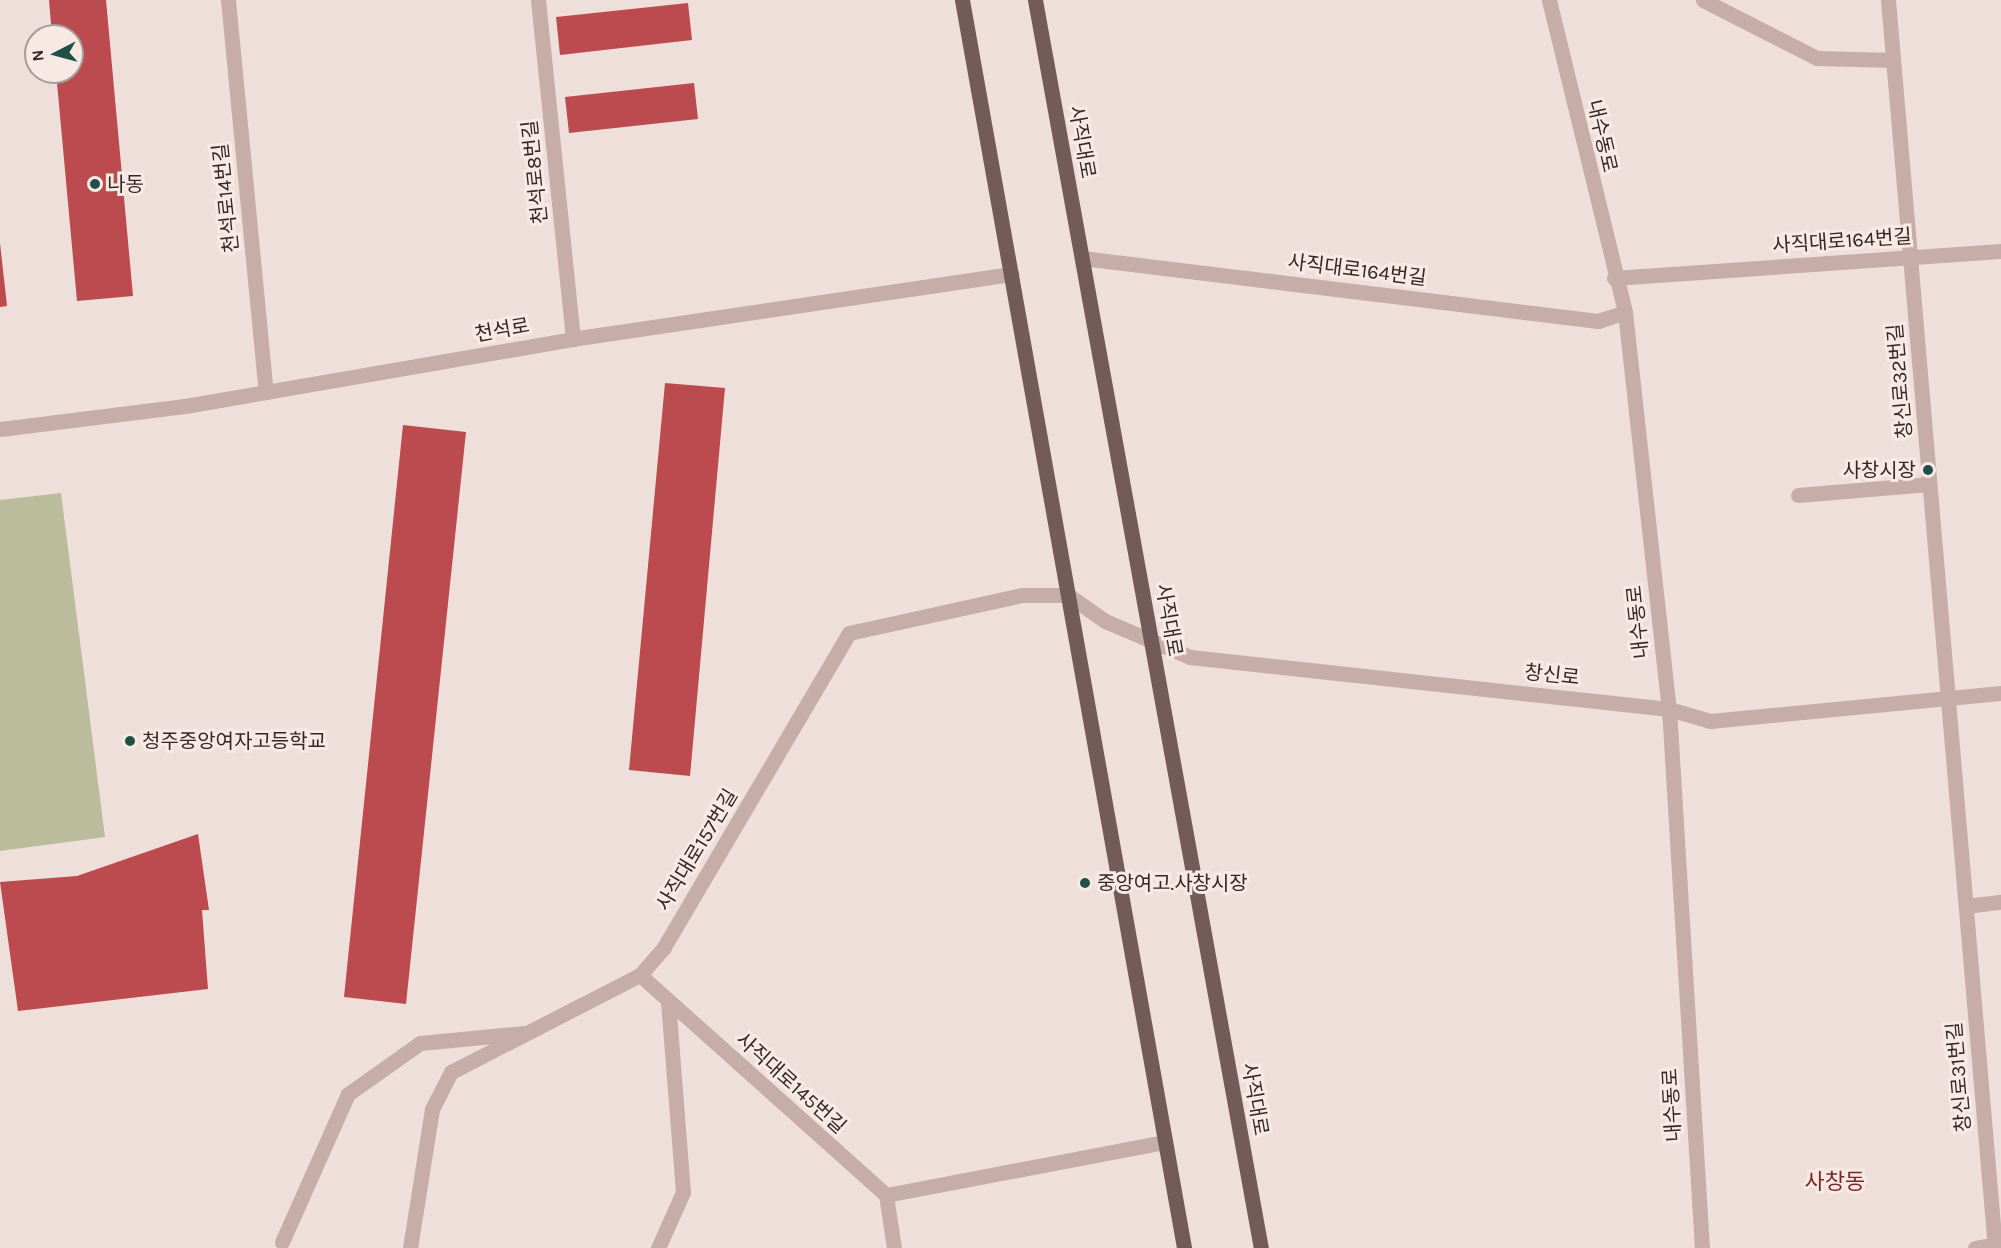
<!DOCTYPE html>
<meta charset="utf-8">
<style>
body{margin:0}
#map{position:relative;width:2001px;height:1248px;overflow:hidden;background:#efdfda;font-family:Karla,"Noto Sans KR",sans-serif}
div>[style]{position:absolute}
.green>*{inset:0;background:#babc9b}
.building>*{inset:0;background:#bb4b4f}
.minor>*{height:15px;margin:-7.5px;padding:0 7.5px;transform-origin:7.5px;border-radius:7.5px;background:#c6ada7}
.major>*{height:15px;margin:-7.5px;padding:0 7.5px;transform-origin:7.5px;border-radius:7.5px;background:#735b59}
.dots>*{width:16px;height:16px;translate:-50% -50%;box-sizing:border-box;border:3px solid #f7eae5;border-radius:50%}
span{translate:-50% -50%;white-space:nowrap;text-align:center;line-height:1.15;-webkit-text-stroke:6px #f7eae5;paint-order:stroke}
.street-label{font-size:20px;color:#332727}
.poi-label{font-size:20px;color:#332727}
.left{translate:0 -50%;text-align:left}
.right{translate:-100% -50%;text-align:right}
.quarter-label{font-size:22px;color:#7a272a}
.north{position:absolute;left:24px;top:24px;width:60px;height:60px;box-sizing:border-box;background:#f7eae5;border:2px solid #a99c99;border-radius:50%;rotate:264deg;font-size:16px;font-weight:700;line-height:24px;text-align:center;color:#332727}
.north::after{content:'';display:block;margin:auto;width:21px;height:27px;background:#205046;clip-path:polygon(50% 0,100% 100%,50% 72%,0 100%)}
</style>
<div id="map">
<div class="green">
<div style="clip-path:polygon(61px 493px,105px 837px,0 851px,0 500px)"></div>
</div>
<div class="building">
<div style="clip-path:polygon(49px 0,106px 0,133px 296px,77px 301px,56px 72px,72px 72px,72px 36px,52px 36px)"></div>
<div style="clip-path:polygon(688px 3px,692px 40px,560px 55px,556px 17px)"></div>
<div style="clip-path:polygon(694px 83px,698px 119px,569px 133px,565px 97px)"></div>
<div style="clip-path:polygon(0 243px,7px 306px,0 307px)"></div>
<div style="clip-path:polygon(665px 383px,725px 388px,690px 776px,629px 770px)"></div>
<div style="clip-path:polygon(403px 425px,466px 432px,406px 1004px,344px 997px)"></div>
<div style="clip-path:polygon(198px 834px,209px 910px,202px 910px,208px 989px,18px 1011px,0 882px,77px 876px)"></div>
</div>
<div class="minor">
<div style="left:228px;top:0;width:394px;rotate:84.5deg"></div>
<div style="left:538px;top:0;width:341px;rotate:84.1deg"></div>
<div style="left:1549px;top:0;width:321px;rotate:76.3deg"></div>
<div style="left:1625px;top:312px;width:399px;rotate:83.7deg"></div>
<div style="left:1669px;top:709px;width:540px;rotate:86.5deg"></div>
<div style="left:1703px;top:0;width:128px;rotate:27deg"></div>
<div style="left:1817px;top:58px;width:76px;rotate:1.5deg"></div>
<div style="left:1888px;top:0;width:1253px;rotate:85.1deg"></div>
<div style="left:1082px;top:258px;width:520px;rotate:6.96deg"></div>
<div style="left:1598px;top:321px;width:28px;rotate:-18deg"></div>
<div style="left:1614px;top:278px;width:388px;rotate:-4deg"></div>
<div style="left:0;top:429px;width:186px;rotate:-7.1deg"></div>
<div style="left:185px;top:406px;width:406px;rotate:-9.8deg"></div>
<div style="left:585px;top:337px;width:431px;rotate:-8.4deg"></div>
<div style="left:1798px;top:495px;width:132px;rotate:-4.8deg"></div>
<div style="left:1966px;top:906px;width:35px;rotate:-7deg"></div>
<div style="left:640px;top:975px;width:330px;rotate:41.8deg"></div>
<div style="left:886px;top:1195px;width:284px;rotate:-10.8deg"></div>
<div style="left:886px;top:1195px;width:54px;rotate:81.4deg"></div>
<div style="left:282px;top:1242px;width:162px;rotate:-66deg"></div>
<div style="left:348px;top:1094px;width:88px;rotate:-35.3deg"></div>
<div style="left:420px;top:1043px;width:103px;rotate:-5.5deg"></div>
<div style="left:410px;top:1248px;width:141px;rotate:-81deg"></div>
<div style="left:432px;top:1109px;width:42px;rotate:-62.8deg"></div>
<div style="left:451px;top:1072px;width:212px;rotate:-27.2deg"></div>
<div style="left:640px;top:975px;width:37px;rotate:-49deg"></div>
<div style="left:664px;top:947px;width:364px;rotate:-59.5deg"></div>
<div style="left:849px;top:633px;width:177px;rotate:-12.4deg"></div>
<div style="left:1022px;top:595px;width:46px"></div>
<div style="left:1068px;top:595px;width:45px;rotate:35.1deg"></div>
<div style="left:1105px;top:621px;width:92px;rotate:23deg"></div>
<div style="left:1190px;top:657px;width:482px;rotate:6.2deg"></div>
<div style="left:1669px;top:709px;width:43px;rotate:16.3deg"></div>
<div style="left:1710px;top:721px;width:292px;rotate:-5.5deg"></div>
<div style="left:658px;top:1248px;width:61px;rotate:-65.9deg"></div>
<div style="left:683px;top:1192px;width:191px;rotate:-94.5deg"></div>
<div style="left:1975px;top:1248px;width:26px;rotate:-11deg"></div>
</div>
<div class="major">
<div style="left:962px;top:0;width:1268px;rotate:79.91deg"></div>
<div style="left:1035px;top:0;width:1268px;rotate:79.74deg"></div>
</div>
<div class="dots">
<div style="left:95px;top:184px;background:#205046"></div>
<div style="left:1928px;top:470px;background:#205046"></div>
<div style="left:130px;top:741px;background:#205046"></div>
<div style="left:1085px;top:883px;background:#205046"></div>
</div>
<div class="street-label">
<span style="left:1602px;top:136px;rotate:77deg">내수동로</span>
<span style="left:1082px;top:142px;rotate:80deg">사직대로</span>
<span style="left:535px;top:172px;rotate:-96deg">천석로8번길</span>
<span style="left:226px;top:198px;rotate:-96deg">천석로14번길</span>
<span style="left:1842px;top:241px;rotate:-4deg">사직대로164번길</span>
<span style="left:1357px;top:270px;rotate:7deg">사직대로164번길</span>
<span style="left:502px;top:330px;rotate:-10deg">천석로</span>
<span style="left:1900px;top:381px;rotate:-95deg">창신로32번길</span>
<span style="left:1169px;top:620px;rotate:80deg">사직대로</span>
<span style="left:1638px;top:622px;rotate:-96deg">내수동로</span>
<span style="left:1552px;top:675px;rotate:6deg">창신로</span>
<span style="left:697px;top:850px;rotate:-59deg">사직대로157번길</span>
<span style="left:1959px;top:1077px;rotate:-95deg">창신로31번길</span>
<span style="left:791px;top:1083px;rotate:42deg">사직대로145번길</span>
<span style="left:1255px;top:1099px;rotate:80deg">사직대로</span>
<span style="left:1672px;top:1105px;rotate:-93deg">내수동로</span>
</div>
<div class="poi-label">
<span class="left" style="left:107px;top:184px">나동</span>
<span class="right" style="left:1916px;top:470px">사창시장</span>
<span class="left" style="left:142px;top:741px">청주중앙여자고등학교</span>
<span class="left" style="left:1097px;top:883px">중앙여고.사창시장</span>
</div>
<div class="quarter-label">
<span style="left:1835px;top:1183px">사창동</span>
</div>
<div class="north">N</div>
</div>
